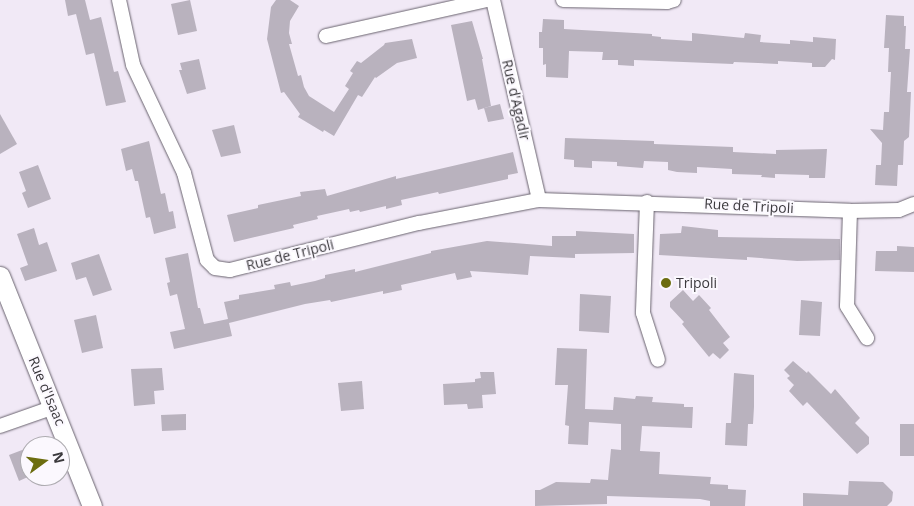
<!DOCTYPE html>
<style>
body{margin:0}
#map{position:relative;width:914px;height:506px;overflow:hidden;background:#f1e9f6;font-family:"Open Sans",sans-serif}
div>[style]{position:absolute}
.building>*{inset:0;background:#b9b2be}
.roads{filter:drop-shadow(0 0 1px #69636e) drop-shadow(0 0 1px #69636e)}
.street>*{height:14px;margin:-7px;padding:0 7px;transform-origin:7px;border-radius:7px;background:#fff}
.secondary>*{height:19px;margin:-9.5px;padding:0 9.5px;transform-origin:9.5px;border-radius:9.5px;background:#fff}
.dots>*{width:14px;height:14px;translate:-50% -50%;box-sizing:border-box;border:2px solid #fbf8fe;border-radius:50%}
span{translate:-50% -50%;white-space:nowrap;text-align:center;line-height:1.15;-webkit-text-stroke:4px #fbf8fe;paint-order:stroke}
.street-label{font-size:14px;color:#3b393d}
.poi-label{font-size:14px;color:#3b393d}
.left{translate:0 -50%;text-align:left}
.north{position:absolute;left:20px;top:436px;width:50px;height:50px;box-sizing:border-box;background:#fbf8fe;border:1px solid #aeacb1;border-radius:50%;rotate:76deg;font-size:14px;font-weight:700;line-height:20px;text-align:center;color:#3b393d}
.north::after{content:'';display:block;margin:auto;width:18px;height:22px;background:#6c6d0f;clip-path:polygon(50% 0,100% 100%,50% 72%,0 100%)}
</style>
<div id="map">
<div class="building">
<div style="clip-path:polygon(65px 0,85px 0,90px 20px,101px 17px,114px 72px,118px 71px,126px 102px,106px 106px,94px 53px,86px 55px,76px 14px,68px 16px)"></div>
<div style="clip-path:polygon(190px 0,197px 31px,178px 35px,171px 4px)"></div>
<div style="clip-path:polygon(276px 0,290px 0,299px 6px,290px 21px,289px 33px,292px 44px,289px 44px,298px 76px,301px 75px,304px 87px,309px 96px,334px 112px,349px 89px,345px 86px,353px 73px,350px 71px,357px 61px,361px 63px,384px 45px,385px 43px,412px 39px,417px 58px,397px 63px,376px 78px,375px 77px,362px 97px,358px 95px,334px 136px,324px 130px,323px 132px,298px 117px,300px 114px,284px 92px,281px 93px,267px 39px,271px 7px)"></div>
<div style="clip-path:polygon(886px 15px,904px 16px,904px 26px,906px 26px,905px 49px,910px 49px,907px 92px,911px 92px,909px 137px,904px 141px,903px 165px,898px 165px,897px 186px,875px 185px,876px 165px,881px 165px,882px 143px,870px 129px,883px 130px,884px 112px,889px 112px,891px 72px,888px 72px,889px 48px,884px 48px)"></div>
<div style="clip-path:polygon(543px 19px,564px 20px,564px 29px,652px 34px,652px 36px,661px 37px,661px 39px,692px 41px,692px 33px,744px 38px,745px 33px,761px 35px,760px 42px,790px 44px,790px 40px,813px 42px,813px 37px,836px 39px,835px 60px,832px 59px,825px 67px,812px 67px,812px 63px,778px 61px,778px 64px,734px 62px,733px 64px,634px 60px,634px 66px,618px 65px,618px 60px,602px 60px,603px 52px,569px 51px,568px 78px,546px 77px,546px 64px,543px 65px,543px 48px,539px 48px,539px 32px,542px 32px)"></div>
<div style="clip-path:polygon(472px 21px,483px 59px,482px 59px,491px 106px,478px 110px,475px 99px,467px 101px,451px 25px)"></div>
<div style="clip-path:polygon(199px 59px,206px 89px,187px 94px,179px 70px,182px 70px,180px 63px)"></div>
<div style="clip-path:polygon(500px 104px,504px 119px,488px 122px,484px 108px)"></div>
<div style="clip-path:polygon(0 114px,17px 144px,0 154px)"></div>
<div style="clip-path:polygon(234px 125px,241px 153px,221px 157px,212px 130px)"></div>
<div style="clip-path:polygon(565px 138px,654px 141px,654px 144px,733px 147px,733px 152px,776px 154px,776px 150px,827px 149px,825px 178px,809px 178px,809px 175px,775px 174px,775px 178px,761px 177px,762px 175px,732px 174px,732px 169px,715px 168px,697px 167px,697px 173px,677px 172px,668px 170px,668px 162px,644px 161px,643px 168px,617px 166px,617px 162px,592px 161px,592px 168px,574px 167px,574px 160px,564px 159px)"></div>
<div style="clip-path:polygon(149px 141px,161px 194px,165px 193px,169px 212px,173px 211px,176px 228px,154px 234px,150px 217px,146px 218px,138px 181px,135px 181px,132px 169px,126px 171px,121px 149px)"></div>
<div style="clip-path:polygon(513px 152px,518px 173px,508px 175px,508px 179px,439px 194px,438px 192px,401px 200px,402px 205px,386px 209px,386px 206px,360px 212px,359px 210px,350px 212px,349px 209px,317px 216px,318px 219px,293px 225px,294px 228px,234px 242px,227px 215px,258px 208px,258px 205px,301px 196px,300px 192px,325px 189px,327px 196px,396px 176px,396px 179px)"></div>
<div style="clip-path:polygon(38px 165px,51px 199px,28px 208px,22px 193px,26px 191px,19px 172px)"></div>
<div style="clip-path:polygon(682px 226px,718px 230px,718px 237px,840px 239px,840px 260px,797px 261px,747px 257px,747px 260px,659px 255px,660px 234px,681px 233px)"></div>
<div style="clip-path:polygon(34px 228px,39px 245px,47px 242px,57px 271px,25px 281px,20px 268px,28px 265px,17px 234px)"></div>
<div style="clip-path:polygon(576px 231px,634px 234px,634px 253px,575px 254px,575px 258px,530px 256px,528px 275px,470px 271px,472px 277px,457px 280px,455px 273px,401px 285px,402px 290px,383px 294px,383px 291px,331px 302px,330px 300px,305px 304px,229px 323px,232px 336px,174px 349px,170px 332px,185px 329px,177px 294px,170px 296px,167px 283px,170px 282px,165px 258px,188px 253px,198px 308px,200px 308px,204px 324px,228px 319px,224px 302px,239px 299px,239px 295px,275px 289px,274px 285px,290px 282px,291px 286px,315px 281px,325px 278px,325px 275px,355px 269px,355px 272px,431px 253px,431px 251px,487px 241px,552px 246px,552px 236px,576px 236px)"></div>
<div style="clip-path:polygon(897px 246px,914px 247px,914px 272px,875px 271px,876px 251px,897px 251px)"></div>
<div style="clip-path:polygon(99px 254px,112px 290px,93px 296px,86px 277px,76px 280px,71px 263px)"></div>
<div style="clip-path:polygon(683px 290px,693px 301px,699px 295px,711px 308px,709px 310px,730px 337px,723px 343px,729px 350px,720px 359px,713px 353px,709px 357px,682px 324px,684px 322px,670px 307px,670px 302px)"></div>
<div style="clip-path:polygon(580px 294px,611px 296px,609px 333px,579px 331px)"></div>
<div style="clip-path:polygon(801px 300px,822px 302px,820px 336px,799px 335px)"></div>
<div style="clip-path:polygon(96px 315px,103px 348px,82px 353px,74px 320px)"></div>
<div style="clip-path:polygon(557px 348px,587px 349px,585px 409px,613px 410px,614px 397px,635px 399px,636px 396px,653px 397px,652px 402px,684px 404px,684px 407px,693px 407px,692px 428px,642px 426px,640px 451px,660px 452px,659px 474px,711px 477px,710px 484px,728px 485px,728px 489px,746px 490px,745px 506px,710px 506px,710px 501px,700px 499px,607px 496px,607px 504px,535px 506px,535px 490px,540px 490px,556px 482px,590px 483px,591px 479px,608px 480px,611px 449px,621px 450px,621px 424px,589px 422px,588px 445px,568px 444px,569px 426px,565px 425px,568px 385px,555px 385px)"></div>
<div style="clip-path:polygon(793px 361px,807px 373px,808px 371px,831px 394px,835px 389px,860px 418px,855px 423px,869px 437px,869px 444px,857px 454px,807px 402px,803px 406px,789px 391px,794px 385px,787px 378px,790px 376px,784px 370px)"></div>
<div style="clip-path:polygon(162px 368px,164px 390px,154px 391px,155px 404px,134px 406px,131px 369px)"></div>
<div style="clip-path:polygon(480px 372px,494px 372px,496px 394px,482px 395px,483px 408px,468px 409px,467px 404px,444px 405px,443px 384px,475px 382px,475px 379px,481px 378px)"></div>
<div style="clip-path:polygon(734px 373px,754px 375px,754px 407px,753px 424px,748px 424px,747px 446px,725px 445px,726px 423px,731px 423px)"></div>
<div style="clip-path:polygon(362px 381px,364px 409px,341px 411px,338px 383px)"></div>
<div style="clip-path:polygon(186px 414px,186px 430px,162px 431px,161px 415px)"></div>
<div style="clip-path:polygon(900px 424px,914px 424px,914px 456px,900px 456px)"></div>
<div style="clip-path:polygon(30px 447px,30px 476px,19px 481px,9px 455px)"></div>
<div style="clip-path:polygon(849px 481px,883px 482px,893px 492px,892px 501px,887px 506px,803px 506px,803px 493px,848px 495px)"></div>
</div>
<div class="roads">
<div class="street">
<div style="left:119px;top:0;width:66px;rotate:77.8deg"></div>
<div style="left:133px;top:65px;width:119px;rotate:64.7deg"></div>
<div style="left:184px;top:173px;width:90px;rotate:75.2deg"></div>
<div style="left:207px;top:260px;width:11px;rotate:45deg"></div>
<div style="left:215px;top:268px;width:15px;rotate:8deg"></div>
<div style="left:230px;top:270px;width:195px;rotate:-14deg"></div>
<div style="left:419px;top:223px;width:122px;rotate:-10.9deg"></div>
<div style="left:539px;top:200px;width:311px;rotate:2deg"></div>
<div style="left:850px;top:211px;width:49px;rotate:-1.2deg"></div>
<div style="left:899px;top:210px;width:16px;rotate:-22deg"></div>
<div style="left:493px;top:0;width:205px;rotate:77deg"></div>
<div style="left:563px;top:0;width:104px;rotate:1.1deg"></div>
<div style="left:667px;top:2px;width:7px;rotate:-16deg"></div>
<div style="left:326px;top:36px;width:165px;rotate:-12.6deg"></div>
<div style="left:647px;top:202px;width:111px;rotate:92.1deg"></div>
<div style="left:643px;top:313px;width:49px;rotate:72.3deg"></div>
<div style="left:850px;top:211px;width:95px;rotate:91.8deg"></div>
<div style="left:847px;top:306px;width:38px;rotate:58deg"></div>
<div style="left:0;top:426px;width:57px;rotate:-19.4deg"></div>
</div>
<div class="secondary">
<div style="left:0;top:276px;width:248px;rotate:68.2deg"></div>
</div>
</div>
<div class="dots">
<div style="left:666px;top:283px;background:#6c6d0f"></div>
</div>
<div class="street-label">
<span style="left:516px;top:100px;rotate:77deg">Rue d'Agadir</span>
<span style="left:749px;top:206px;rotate:3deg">Rue de Tripoli</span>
<span style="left:290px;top:255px;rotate:-14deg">Rue de Tripoli</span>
<span style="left:47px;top:391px;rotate:67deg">Rue d'Isaac</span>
</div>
<div class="poi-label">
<span class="left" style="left:676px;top:283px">Tripoli</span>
</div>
<div class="north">N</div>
</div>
